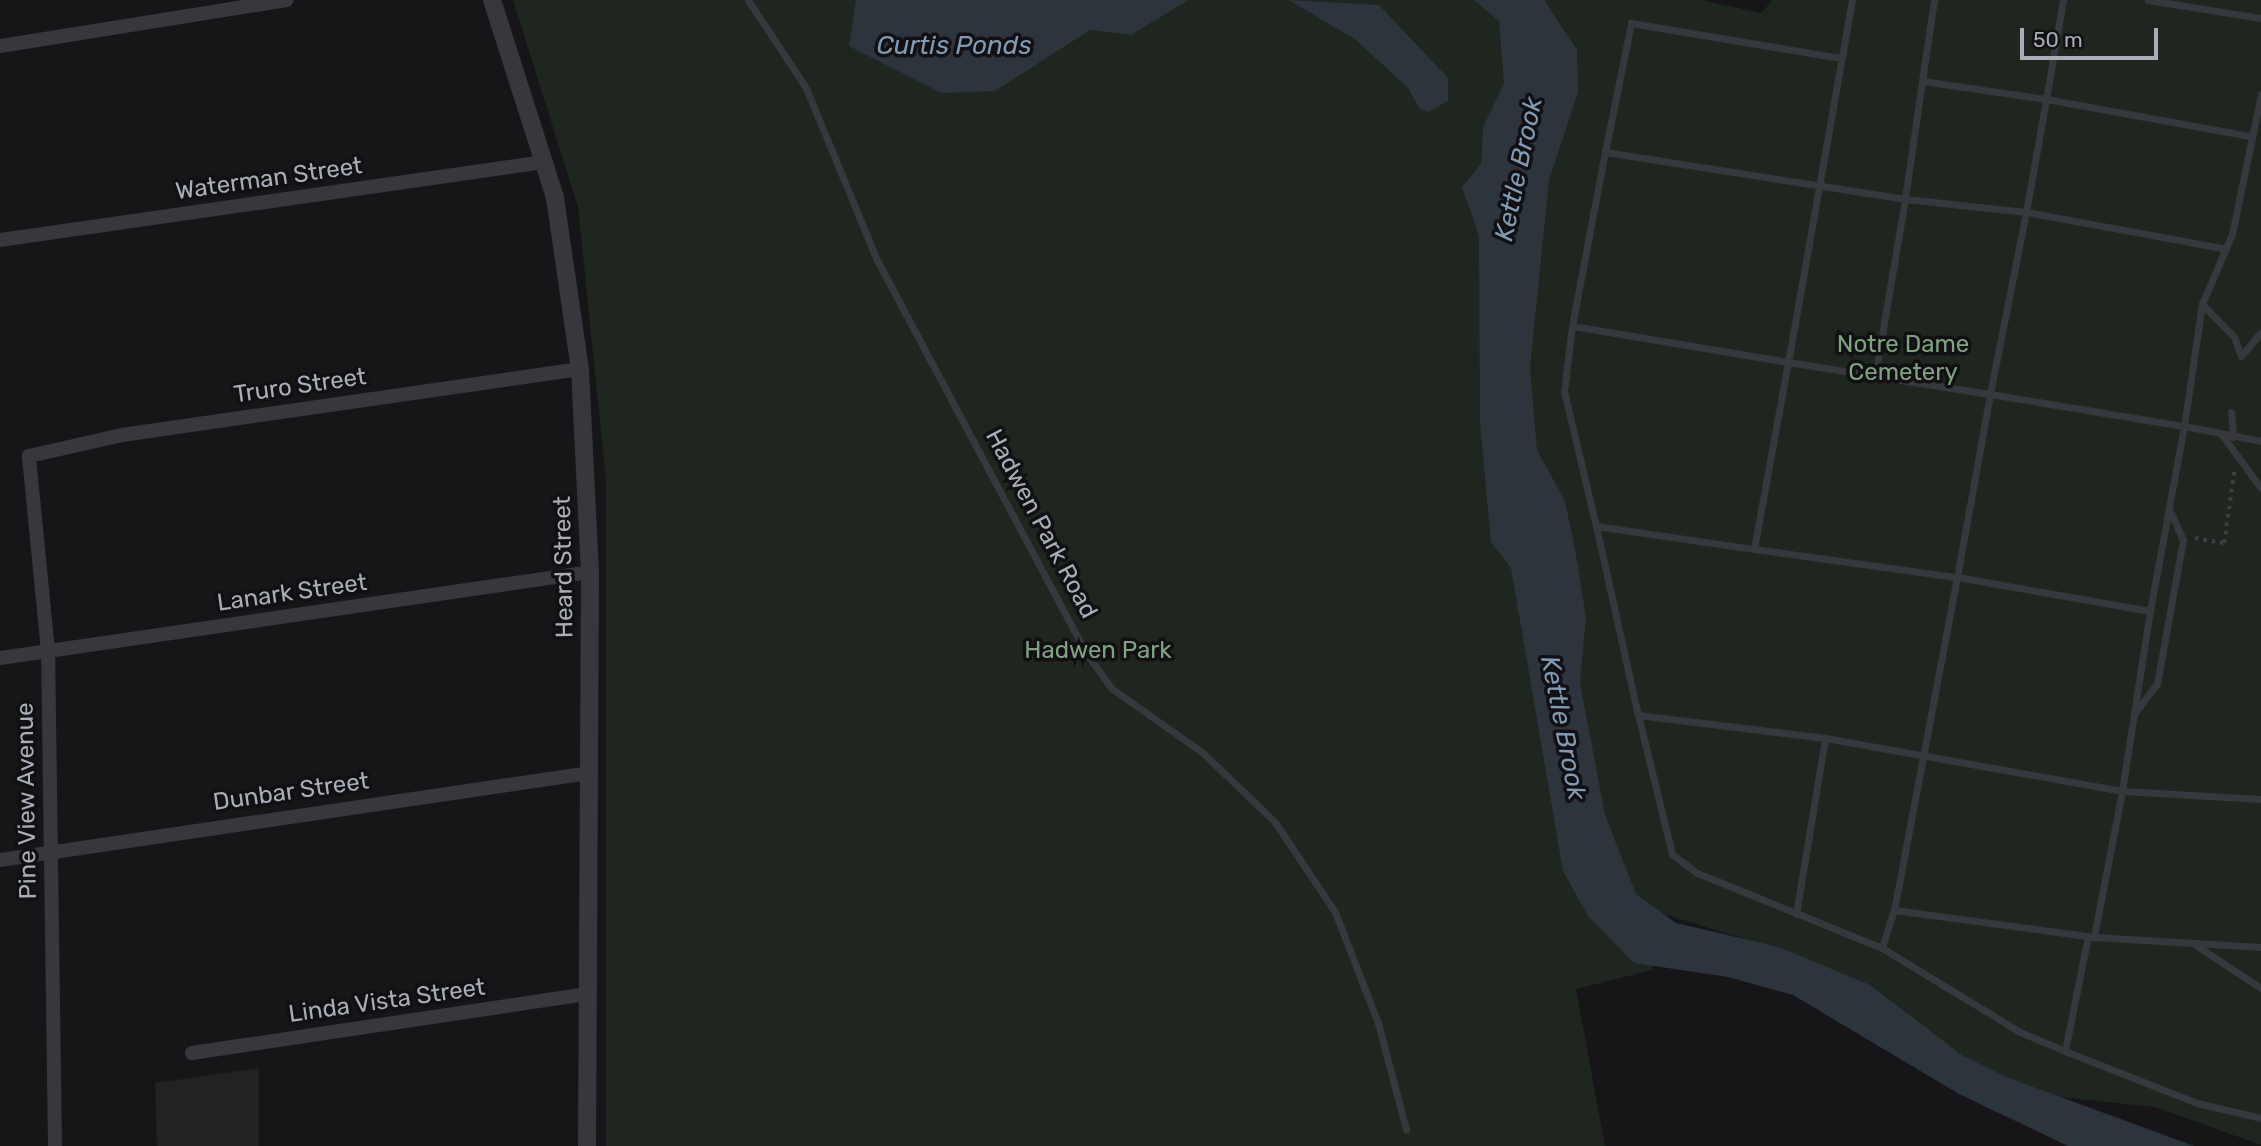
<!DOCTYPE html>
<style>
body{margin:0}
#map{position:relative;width:2261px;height:1146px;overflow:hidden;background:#161618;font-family:Rubik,sans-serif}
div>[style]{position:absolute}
.built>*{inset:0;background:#222225}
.green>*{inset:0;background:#1e261f}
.water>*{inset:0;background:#2c353c}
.path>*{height:3.5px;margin-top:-1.75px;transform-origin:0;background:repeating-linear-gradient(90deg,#3d3f44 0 3.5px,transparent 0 8.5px)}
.service>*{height:7px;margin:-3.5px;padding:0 3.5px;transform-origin:3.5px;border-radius:3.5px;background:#37383d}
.minor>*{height:14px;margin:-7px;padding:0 7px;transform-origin:7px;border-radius:7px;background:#37383d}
.tertiary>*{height:18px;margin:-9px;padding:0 9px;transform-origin:9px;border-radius:9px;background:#37383d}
span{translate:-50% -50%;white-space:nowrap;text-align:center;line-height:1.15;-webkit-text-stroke:7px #111113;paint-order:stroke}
.street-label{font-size:24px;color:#a8adb8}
.park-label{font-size:24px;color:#7fa381}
.water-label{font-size:26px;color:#7f9bb3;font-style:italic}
.scale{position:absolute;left:2020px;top:28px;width:138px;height:32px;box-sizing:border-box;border:4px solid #a8adb8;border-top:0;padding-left:9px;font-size:21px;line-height:24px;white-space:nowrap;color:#a8adb8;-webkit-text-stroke:5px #111113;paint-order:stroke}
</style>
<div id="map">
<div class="built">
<div style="clip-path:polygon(259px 1068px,259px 1146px,157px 1146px,155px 1083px)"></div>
</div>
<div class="green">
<div style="clip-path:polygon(513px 0,1700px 0,1762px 13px,1772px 0,2261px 0,2261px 1145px,2155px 1107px,2029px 1094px,1752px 941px,1650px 910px,1652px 970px,1576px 989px,1605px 1146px,606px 1146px,606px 480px,578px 207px)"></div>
</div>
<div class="water">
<div style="clip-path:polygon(856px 0,1188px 0,1131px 35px,1090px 30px,995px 91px,942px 93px,849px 46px)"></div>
<div style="clip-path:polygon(1289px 0,1379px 5px,1448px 78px,1448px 101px,1428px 112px,1419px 108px,1408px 88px,1356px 40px)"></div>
<div style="clip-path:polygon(1474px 0,1544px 0,1577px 50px,1578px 92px,1549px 180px,1530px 368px,1537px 450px,1565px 501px,1575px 549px,1586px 617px,1580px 683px,1605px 815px,1636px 894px,1676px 923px,1779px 947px,1870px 985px,1963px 1056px,2009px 1078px,2194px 1146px,2068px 1146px,1959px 1094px,1793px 995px,1728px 977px,1634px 963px,1588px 916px,1563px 871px,1511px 568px,1491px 542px,1480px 423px,1479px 236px,1462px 187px,1481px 164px,1483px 127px,1504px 84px,1499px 21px)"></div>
</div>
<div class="path">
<div style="left:2195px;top:538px;width:29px;rotate:10deg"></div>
<div style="left:2224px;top:543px;width:72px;rotate:-82deg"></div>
</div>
<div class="service">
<div style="left:748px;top:0;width:105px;rotate:56.6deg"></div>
<div style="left:806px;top:88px;width:186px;rotate:67.6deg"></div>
<div style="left:877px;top:260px;width:449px;rotate:62deg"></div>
<div style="left:1088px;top:656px;width:39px;rotate:54deg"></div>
<div style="left:1111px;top:688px;width:113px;rotate:35.2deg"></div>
<div style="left:1203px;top:753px;width:100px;rotate:43.8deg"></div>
<div style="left:1275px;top:822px;width:108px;rotate:56.3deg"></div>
<div style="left:1335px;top:912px;width:119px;rotate:68.8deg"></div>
<div style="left:1378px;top:1023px;width:110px;rotate:75.2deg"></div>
<div style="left:1852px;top:0;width:368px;rotate:100deg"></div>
<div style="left:1788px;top:362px;width:88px;rotate:9.1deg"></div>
<div style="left:1934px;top:0;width:82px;rotate:98.4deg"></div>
<div style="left:1922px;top:81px;width:125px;rotate:8.3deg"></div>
<div style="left:2046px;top:99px;width:115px;rotate:100deg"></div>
<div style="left:2026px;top:212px;width:122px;rotate:-173.9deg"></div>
<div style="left:1905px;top:199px;width:180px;rotate:99.6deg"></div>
<div style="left:1875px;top:376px;width:116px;rotate:8.9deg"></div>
<div style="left:1990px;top:394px;width:186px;rotate:100.2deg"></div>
<div style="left:1957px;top:577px;width:196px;rotate:10deg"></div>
<div style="left:2150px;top:611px;width:188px;rotate:-79.6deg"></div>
<div style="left:2184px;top:426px;width:78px;rotate:11deg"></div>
<div style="left:2063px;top:0;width:100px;rotate:99.7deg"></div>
<div style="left:2046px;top:99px;width:207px;rotate:10.3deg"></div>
<div style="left:2148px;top:0;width:114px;rotate:9.1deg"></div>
<div style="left:1605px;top:152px;width:132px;rotate:-78.6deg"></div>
<div style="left:1631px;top:23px;width:213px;rotate:9.5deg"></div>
<div style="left:2222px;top:248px;width:199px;rotate:-169.6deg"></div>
<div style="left:2026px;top:212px;width:186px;rotate:101.2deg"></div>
<div style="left:1990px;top:394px;width:197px;rotate:9.4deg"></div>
<div style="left:2184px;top:426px;width:123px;rotate:-81.6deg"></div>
<div style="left:2202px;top:304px;width:76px;rotate:-66.8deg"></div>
<div style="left:2232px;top:234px;width:143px;rotate:-78.3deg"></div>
<div style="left:2202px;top:304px;width:46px;rotate:45.9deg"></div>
<div style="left:2234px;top:337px;width:20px;rotate:70deg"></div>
<div style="left:1572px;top:326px;width:65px;rotate:97deg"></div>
<div style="left:1564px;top:391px;width:139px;rotate:76.7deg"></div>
<div style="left:1596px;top:526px;width:160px;rotate:8.3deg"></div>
<div style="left:1754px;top:549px;width:190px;rotate:-79.7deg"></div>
<div style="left:1788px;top:362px;width:219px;rotate:-170.5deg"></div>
<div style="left:1572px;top:326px;width:177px;rotate:-79.3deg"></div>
<div style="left:1605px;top:152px;width:304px;rotate:8.9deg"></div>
<div style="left:1905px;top:199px;width:119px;rotate:-81.8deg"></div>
<div style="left:2241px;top:356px;width:31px;rotate:-50deg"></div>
<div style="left:2231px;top:412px;width:25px;rotate:85deg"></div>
<div style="left:2222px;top:435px;width:66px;rotate:53.7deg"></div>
<div style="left:1596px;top:526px;width:194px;rotate:77.5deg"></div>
<div style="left:1754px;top:549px;width:205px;rotate:7.9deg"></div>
<div style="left:1957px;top:577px;width:339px;rotate:100.7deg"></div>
<div style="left:2134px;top:714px;width:38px;rotate:-53deg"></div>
<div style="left:2157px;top:684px;width:146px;rotate:-79.8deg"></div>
<div style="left:2183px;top:540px;width:35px;rotate:-114deg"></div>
<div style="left:2261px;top:799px;width:139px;rotate:-176.7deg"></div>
<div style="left:2122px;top:791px;width:149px;rotate:100.9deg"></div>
<div style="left:2094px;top:937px;width:167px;rotate:3.4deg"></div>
<div style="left:1796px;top:914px;width:178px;rotate:-80.6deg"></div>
<div style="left:2094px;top:937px;width:202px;rotate:-172.3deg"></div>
<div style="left:1894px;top:910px;width:40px;rotate:108deg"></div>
<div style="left:1882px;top:948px;width:200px;rotate:-157.9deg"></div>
<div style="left:1697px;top:873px;width:31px;rotate:-143deg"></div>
<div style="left:1672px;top:854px;width:143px;rotate:-103.7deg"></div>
<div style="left:1638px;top:715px;width:188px;rotate:7deg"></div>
<div style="left:1825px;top:738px;width:302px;rotate:10.1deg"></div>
<div style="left:2122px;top:791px;width:182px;rotate:-81.2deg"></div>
<div style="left:2197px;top:946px;width:77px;rotate:33.3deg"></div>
<div style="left:1882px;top:948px;width:162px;rotate:31.3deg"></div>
<div style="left:2020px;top:1032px;width:49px;rotate:22.9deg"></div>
<div style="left:2065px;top:1051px;width:117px;rotate:-78.7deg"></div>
<div style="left:2065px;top:1051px;width:142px;rotate:21.5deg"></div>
<div style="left:2197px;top:1103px;width:66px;rotate:13.2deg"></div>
</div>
<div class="minor">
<div style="left:0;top:46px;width:290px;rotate:-9.1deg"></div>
<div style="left:0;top:240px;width:550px;rotate:-8.16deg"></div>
<div style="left:0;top:658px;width:596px;rotate:-8.29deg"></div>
<div style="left:0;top:860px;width:595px;rotate:-8.4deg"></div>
<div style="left:192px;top:1053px;width:400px;rotate:-8.5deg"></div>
<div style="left:55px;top:1146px;width:495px;rotate:-90.8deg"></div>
<div style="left:48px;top:651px;width:196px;rotate:-95.6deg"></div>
<div style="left:29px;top:456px;width:95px;rotate:-12.7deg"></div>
<div style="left:122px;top:435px;width:463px;rotate:-8.2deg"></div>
</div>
<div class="tertiary">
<div style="left:492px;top:0;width:208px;rotate:72.3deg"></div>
<div style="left:555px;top:198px;width:173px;rotate:81.7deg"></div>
<div style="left:580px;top:369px;width:203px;rotate:87.2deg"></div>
<div style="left:590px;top:572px;width:574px;rotate:90.3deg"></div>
</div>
<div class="street-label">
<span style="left:269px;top:179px;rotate:-8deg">Waterman Street</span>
<span style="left:300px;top:386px;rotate:-8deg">Truro Street</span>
<span style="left:1041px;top:524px;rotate:62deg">Hadwen Park Road</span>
<span style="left:564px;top:567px;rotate:-91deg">Heard Street</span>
<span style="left:292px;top:593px;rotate:-8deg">Lanark Street</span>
<span style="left:291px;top:792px;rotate:-8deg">Dunbar Street</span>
<span style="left:27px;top:801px;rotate:-91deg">Pine View Avenue</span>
<span style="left:387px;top:1001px;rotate:-8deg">Linda Vista Street</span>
</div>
<div class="park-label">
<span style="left:1903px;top:359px">Notre Dame<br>Cemetery</span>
<span style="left:1098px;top:651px">Hadwen Park</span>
</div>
<div class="water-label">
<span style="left:954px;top:46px">Curtis Ponds</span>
<span style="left:1519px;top:169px;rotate:-78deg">Kettle Brook</span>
<span style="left:1563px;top:728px;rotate:79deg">Kettle Brook</span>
</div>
<div class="scale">50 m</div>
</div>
